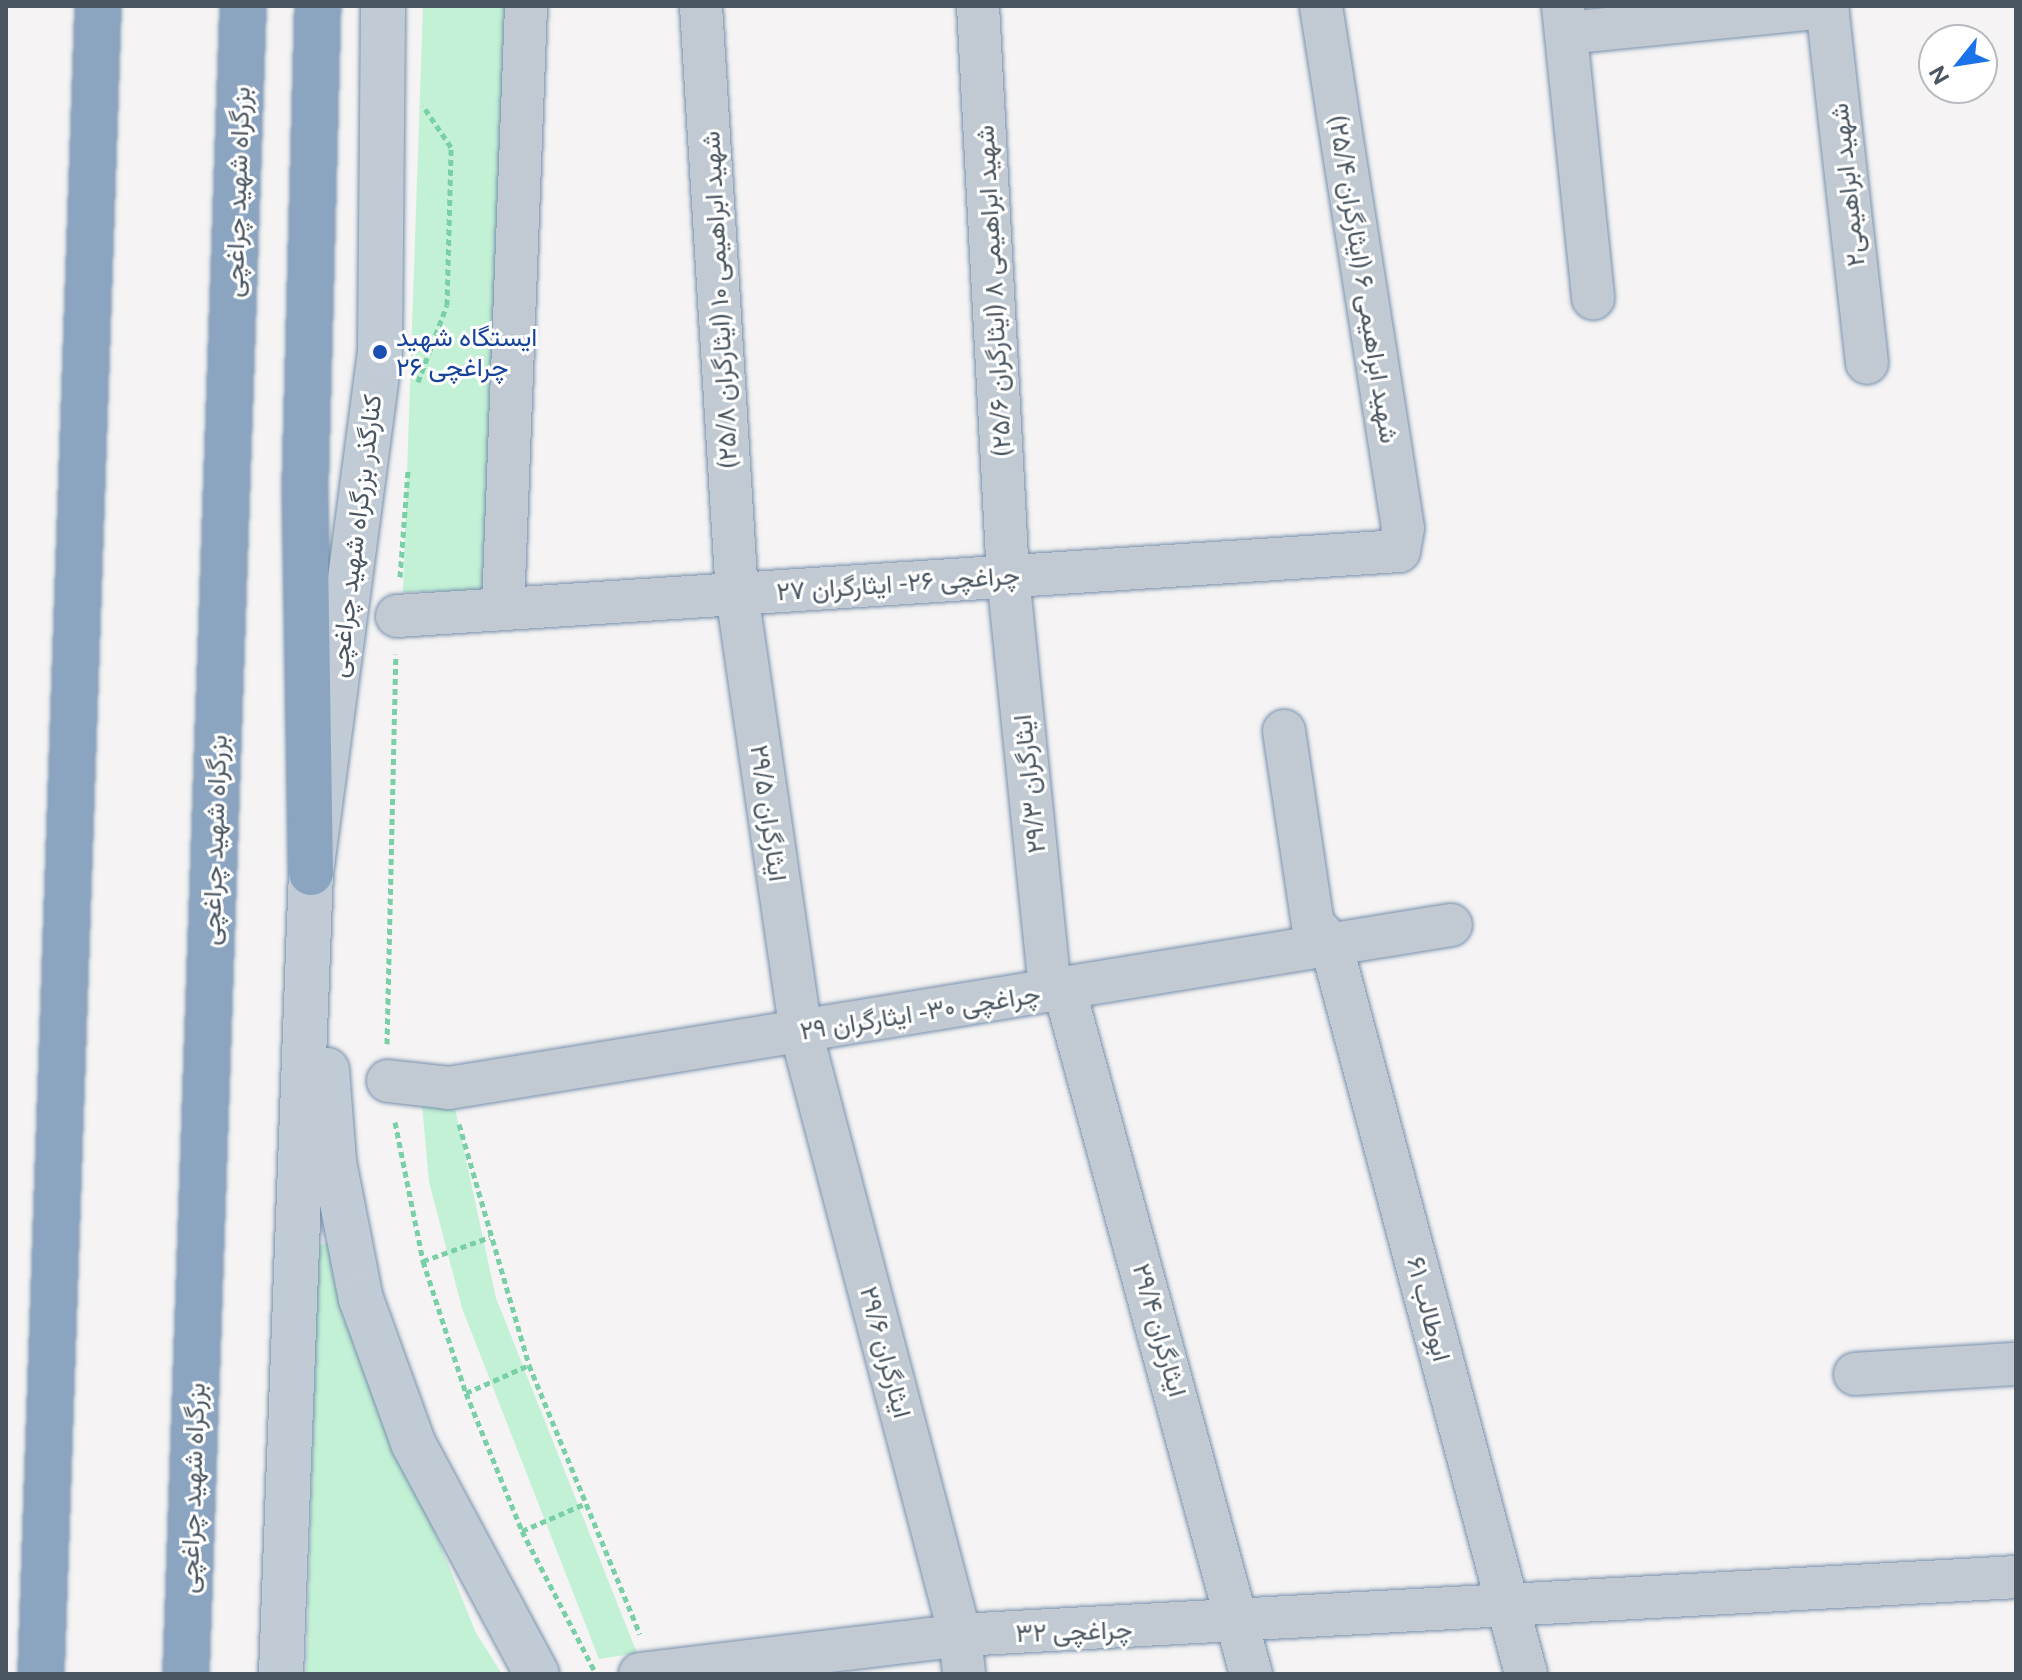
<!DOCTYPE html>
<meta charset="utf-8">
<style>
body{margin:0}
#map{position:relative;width:2022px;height:1680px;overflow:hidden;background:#f5f3f3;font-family:"Public Sans",Vazirmatn,sans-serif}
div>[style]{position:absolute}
.green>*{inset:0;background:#c3f1d5}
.path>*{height:5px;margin-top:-2.5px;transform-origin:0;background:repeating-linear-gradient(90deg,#7ad0a6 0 6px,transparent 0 10px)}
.roads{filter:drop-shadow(0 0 2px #7690ad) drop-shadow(0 0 2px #7690ad)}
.street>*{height:42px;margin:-21px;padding:0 21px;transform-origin:21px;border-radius:21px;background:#c1cad2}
.secondary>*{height:44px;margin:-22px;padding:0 22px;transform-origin:22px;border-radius:22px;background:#c1cbd6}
.highway>*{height:44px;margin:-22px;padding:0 22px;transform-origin:22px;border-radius:22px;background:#8ba5c1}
.dots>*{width:22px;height:22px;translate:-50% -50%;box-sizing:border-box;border:4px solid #fff;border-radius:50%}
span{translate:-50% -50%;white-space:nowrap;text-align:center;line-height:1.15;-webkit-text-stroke:6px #fff;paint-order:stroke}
.street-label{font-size:26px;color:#4a5661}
.transit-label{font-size:26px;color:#164399}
.left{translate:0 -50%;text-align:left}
.frame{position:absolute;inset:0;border:8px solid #4a5661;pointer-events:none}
.north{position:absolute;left:1918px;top:24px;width:80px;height:80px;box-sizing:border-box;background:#fff;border:2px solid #b7bbc0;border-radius:50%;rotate:240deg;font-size:22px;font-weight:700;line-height:32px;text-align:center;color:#4a5661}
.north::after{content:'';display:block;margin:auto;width:28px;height:36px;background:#1a73e8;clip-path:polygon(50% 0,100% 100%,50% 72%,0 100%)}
</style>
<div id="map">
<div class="green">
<div style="clip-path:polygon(423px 6px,511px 6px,492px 590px,403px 592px)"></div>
<div style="clip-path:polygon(454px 1104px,496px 1298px,637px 1653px,599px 1659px,462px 1308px,429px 1182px,422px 1105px)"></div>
<div style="clip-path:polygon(330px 1242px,385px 1409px,476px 1633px,502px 1674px,306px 1674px,318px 1246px)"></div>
</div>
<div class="path">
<div style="left:418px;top:382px;width:82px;rotate:-69.4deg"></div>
<div style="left:447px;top:305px;width:158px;rotate:-88.5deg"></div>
<div style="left:451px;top:147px;width:50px;rotate:-124.3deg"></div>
<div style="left:400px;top:577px;width:106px;rotate:-85.7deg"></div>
<div style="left:387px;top:1044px;width:390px;rotate:-88.7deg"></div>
<div style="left:395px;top:1122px;width:142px;rotate:78.6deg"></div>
<div style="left:423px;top:1261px;width:139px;rotate:72deg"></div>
<div style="left:466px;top:1393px;width:149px;rotate:67.9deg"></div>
<div style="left:522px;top:1531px;width:161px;rotate:62.6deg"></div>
<div style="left:459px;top:1124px;width:251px;rotate:73.8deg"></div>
<div style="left:529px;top:1365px;width:291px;rotate:67.6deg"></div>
<div style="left:423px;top:1261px;width:71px;rotate:-19.7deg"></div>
<div style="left:466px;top:1393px;width:69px;rotate:-24deg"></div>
<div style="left:522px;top:1531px;width:68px;rotate:-23.5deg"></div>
</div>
<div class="roads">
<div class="street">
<div style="left:701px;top:6px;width:589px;rotate:86.5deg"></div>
<div style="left:737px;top:594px;width:443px;rotate:81.7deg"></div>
<div style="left:801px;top:1032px;width:624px;rotate:75.23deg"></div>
<div style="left:960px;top:1635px;width:39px;rotate:84deg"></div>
<div style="left:978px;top:6px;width:571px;rotate:86.99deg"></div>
<div style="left:1008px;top:576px;width:417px;rotate:84.2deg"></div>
<div style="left:1563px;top:6px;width:294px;rotate:84.1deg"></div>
<div style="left:1827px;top:6px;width:359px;rotate:83.6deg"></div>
<div style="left:1566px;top:33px;width:263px;rotate:-5.7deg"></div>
<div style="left:503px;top:608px;width:602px;rotate:-87.81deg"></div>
<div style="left:397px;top:616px;width:1004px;rotate:-3.71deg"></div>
<div style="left:1399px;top:551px;width:23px;rotate:-80deg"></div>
<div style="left:1403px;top:528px;width:528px;rotate:-98.93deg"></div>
<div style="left:1284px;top:731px;width:195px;rotate:81.5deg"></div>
<div style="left:1313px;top:924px;width:27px;rotate:48deg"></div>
<div style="left:1331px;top:944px;width:756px;rotate:75.04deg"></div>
<div style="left:1064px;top:988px;width:711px;rotate:74.75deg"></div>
<div style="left:388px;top:1081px;width:61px;rotate:6.5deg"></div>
<div style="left:449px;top:1088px;width:1015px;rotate:-9.24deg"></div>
<div style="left:1855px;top:1374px;width:161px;rotate:-3.6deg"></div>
<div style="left:640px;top:1674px;width:322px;rotate:-6.9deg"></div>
<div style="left:960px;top:1635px;width:1058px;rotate:-3.14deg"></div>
</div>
<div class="secondary">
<div style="left:327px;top:1070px;width:92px;rotate:85.6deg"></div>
<div style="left:334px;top:1162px;width:140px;rotate:78.9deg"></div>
<div style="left:361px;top:1299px;width:153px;rotate:70.1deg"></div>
<div style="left:413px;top:1443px;width:262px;rotate:61.8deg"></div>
<div style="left:281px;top:1674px;width:802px;rotate:-87.86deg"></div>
<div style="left:311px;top:873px;width:526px;rotate:-82.46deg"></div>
<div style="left:380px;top:352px;width:346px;rotate:-89.5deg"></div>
</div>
<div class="highway">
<div style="left:311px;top:873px;width:381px;rotate:-90.9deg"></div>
<div style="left:305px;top:492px;width:486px;rotate:-88.5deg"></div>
<div style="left:41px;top:1674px;width:1669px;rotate:-88.04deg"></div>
<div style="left:186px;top:1674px;width:1669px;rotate:-88.04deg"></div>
</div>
</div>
<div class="dots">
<div style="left:380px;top:352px;background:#1a4fb4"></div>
</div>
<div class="street-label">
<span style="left:1847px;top:185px;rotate:-96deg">شهید ابراهیمی۲</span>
<span style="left:237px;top:192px;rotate:-88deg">بزرگراه شهید چراغچی</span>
<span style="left:1364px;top:279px;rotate:81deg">شهید ابراهیمی ۶ (ایثارگران ۲۵/۴)</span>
<span style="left:993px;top:291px;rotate:-93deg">شهید ابراهیمی ۸ (ایثارگران ۲۵/۶)</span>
<span style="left:719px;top:300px;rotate:-93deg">شهید ابراهیمی ۱۰ (ایثارگران ۲۵/۸)</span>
<span style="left:355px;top:536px;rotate:-83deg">کنارگذر بزرگراه شهید چراغچی</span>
<span style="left:898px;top:583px;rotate:-4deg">چراغچی ۲۶ - ایثارگران ۲۷</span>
<span style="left:1029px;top:784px;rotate:-96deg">ایثارگران ۲۹/۳</span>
<span style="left:769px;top:813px;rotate:82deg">ایثارگران ۲۹/۵</span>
<span style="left:214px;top:840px;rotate:-88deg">بزرگراه شهید چراغچی</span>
<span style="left:920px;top:1012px;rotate:-9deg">چراغچی ۳۰ - ایثارگران ۲۹</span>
<span style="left:1429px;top:1309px;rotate:75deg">ابوطالب ۶۱</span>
<span style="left:1160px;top:1330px;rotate:74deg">ایثارگران ۲۹/۴</span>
<span style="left:886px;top:1352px;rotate:75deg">ایثارگران ۲۹/۶</span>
<span style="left:192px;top:1488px;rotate:-88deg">بزرگراه شهید چراغچی</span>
<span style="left:1074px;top:1631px;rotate:-2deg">چراغچی ۳۲</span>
</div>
<div class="transit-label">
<span class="left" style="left:396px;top:352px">ایستگاه شهید<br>چراغچی ۲۶</span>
</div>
<div class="frame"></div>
<div class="north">N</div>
</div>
